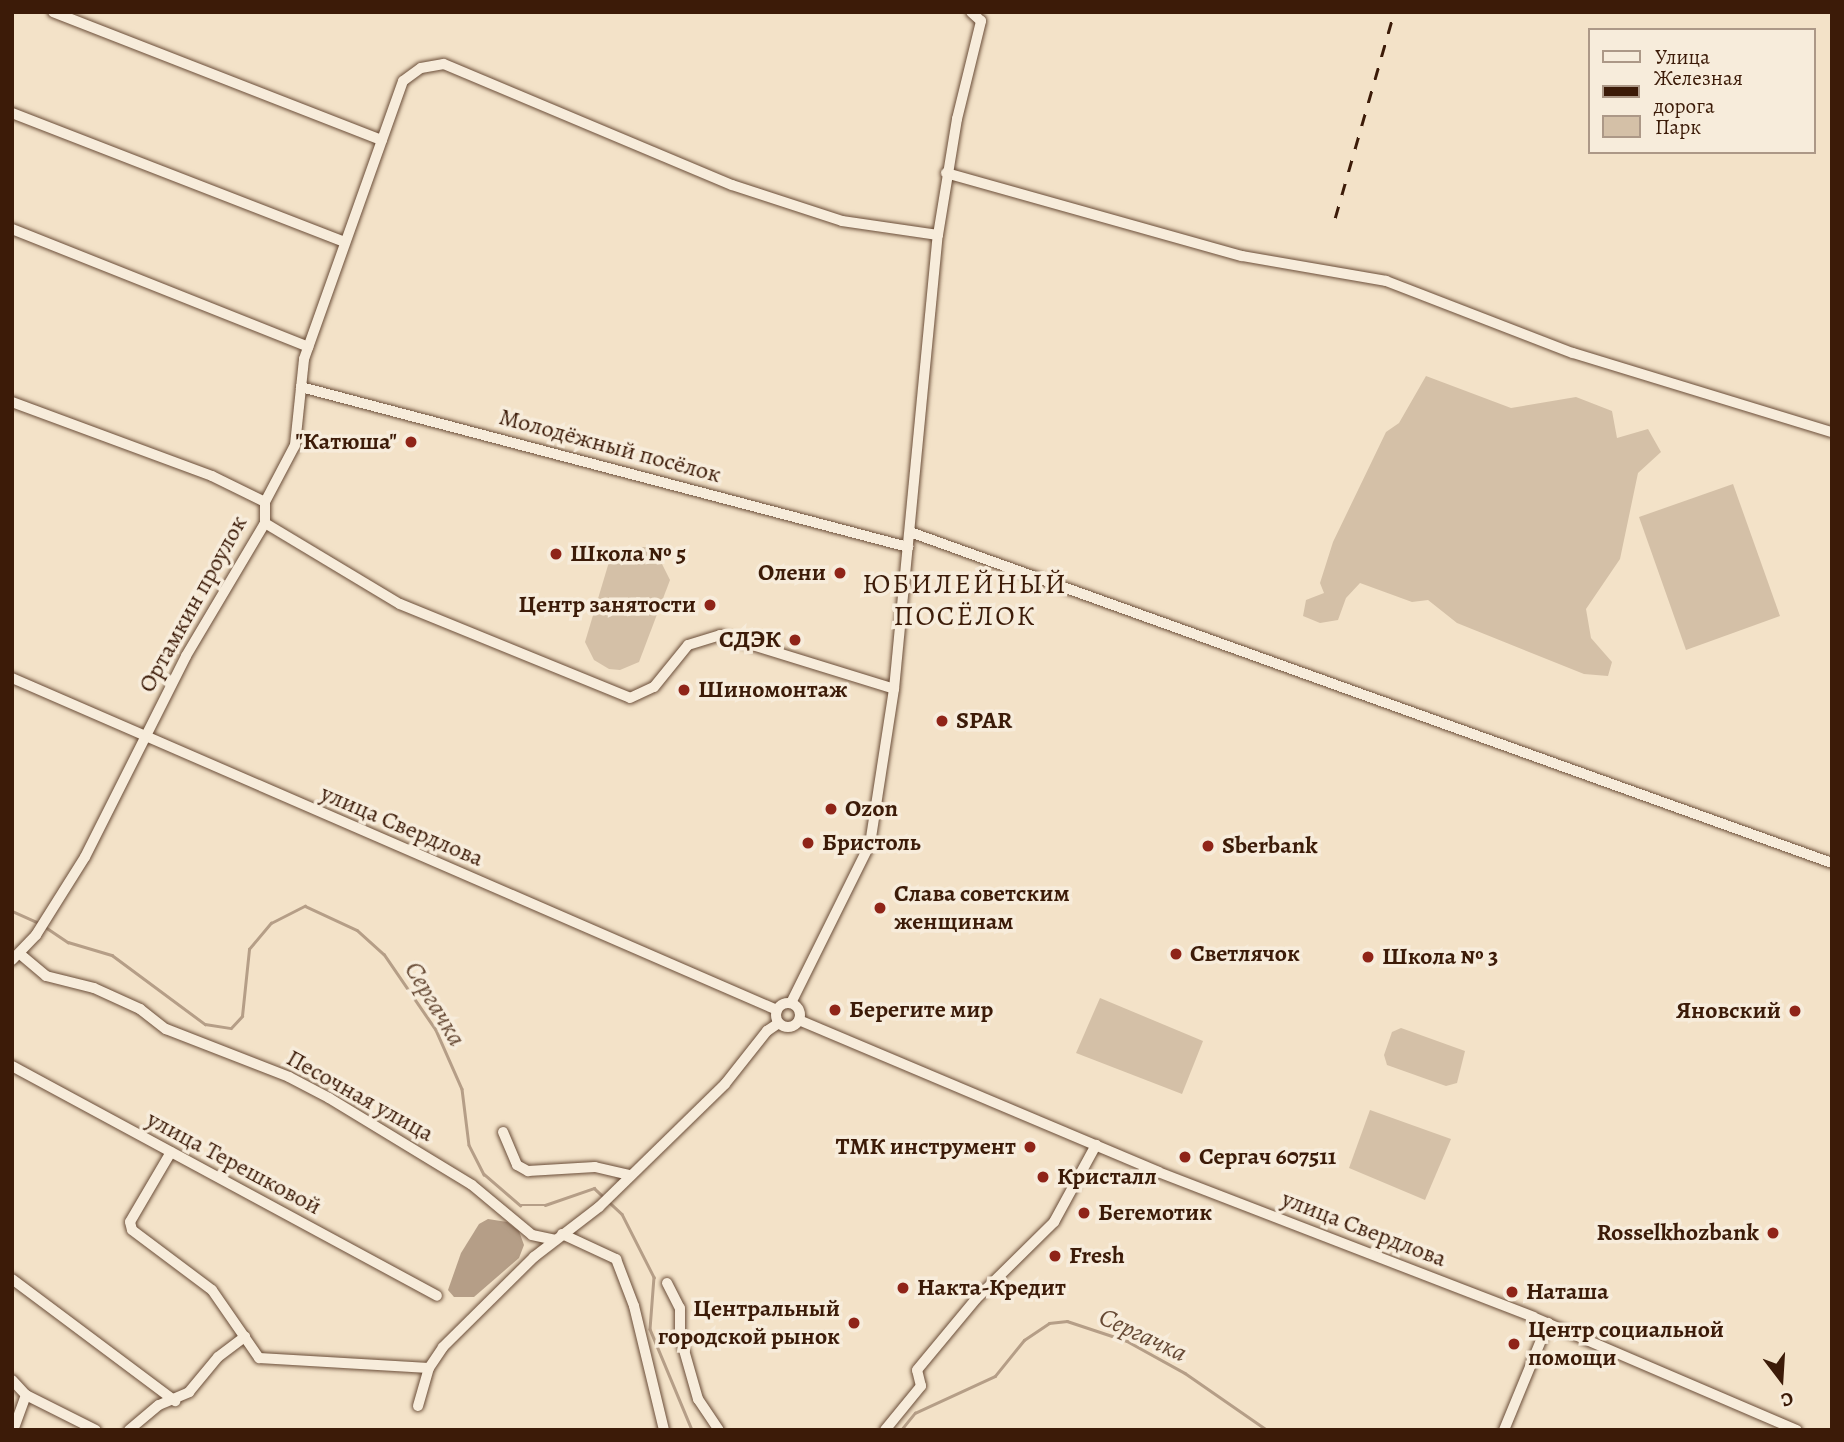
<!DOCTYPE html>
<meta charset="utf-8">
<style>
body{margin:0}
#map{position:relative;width:1844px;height:1442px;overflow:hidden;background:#f3e2c8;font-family:Alegreya,serif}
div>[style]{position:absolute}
.green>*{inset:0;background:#d4c0a7}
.water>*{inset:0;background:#b59e87}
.stream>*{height:2.5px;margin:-1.25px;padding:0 1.25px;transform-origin:1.25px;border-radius:1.25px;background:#b59e87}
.roads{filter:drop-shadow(0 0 2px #6a4d38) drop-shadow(0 0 2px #6a4d38)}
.minor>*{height:10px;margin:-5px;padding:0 5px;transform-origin:5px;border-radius:5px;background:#f7ecdb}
.minor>.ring{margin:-5px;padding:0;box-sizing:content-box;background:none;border:10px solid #f7ecdb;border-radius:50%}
.rail>*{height:2.5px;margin-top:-1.25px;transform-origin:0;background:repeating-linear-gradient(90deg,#3c1b08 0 12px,transparent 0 24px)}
.dots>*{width:19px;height:19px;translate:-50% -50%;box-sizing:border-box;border:4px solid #f7ecdb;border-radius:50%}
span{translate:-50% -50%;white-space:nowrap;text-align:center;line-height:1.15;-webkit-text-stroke:7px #f7ecdb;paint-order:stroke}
.poi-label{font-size:24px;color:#3c1b08;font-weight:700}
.right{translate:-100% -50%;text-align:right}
.left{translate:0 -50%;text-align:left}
.street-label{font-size:24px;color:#3c1b08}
.water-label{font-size:26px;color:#664934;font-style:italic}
.quarter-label{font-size:28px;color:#3c1b08;letter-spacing:2px}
.frame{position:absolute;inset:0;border:14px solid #3c1b08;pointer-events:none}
.legend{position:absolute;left:1588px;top:28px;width:228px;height:126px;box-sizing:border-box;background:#f7ecdb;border:2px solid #ac9887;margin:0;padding:9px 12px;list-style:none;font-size:21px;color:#3c1b08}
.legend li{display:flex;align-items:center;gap:14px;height:35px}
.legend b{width:35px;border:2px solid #ac9887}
.north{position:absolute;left:1746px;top:1344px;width:70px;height:70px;-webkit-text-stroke:5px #f7ecdb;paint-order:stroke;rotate:163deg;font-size:19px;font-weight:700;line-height:28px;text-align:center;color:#3c1b08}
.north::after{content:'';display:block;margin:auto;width:24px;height:32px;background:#3c1b08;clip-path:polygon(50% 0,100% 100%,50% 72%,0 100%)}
</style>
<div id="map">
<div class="green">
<div style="clip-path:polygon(1426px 376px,1511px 408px,1576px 397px,1612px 411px,1617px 438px,1648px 429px,1661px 452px,1638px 473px,1620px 559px,1586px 609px,1591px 638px,1612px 662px,1608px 676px,1584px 674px,1457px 623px,1428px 600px,1412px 602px,1360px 583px,1346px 598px,1338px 620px,1320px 623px,1303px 616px,1306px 600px,1324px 593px,1320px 583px,1333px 542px,1386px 432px,1399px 423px)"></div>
<div style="clip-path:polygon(1733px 484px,1780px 616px,1686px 650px,1639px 517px)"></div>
<div style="clip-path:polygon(632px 547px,650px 547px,656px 552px,670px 580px,639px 662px,620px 670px,609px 669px,594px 660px,585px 642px,609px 562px,614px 553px)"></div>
<div style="clip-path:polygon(1100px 998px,1203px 1041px,1182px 1094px,1076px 1053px)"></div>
<div style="clip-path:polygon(1401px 1028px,1465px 1051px,1457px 1083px,1446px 1086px,1387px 1065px,1384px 1055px,1392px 1032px)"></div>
<div style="clip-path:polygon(1370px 1110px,1451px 1139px,1425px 1200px,1349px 1168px)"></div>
</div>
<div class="water">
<div style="clip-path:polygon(488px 1219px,507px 1222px,519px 1231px,524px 1245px,519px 1258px,474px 1297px,454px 1297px,448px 1290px,461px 1253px,479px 1224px)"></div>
</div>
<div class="stream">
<div style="left:12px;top:911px;width:30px;rotate:24deg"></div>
<div style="left:44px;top:926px;width:29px;rotate:34deg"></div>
<div style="left:68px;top:942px;width:46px;rotate:16.5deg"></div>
<div style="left:112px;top:955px;width:116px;rotate:36.6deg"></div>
<div style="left:205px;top:1024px;width:26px;rotate:9deg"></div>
<div style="left:231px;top:1028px;width:16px;rotate:-47deg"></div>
<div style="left:242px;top:1016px;width:67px;rotate:-84deg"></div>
<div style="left:249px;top:949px;width:34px;rotate:-50deg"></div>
<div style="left:271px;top:923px;width:38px;rotate:-27deg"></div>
<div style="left:305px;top:906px;width:57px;rotate:24.8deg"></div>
<div style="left:357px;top:930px;width:36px;rotate:42deg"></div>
<div style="left:384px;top:954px;width:92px;rotate:55.6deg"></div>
<div style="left:436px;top:1030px;width:64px;rotate:66.2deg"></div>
<div style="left:462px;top:1089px;width:56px;rotate:82.9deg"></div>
<div style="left:469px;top:1145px;width:33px;rotate:63deg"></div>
<div style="left:484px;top:1174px;width:48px;rotate:40.7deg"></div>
<div style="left:520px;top:1205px;width:25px"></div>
<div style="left:545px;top:1205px;width:52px;rotate:-19.1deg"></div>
<div style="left:594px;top:1188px;width:38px;rotate:43deg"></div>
<div style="left:622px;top:1214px;width:71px;rotate:63.1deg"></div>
<div style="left:654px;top:1277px;width:52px;rotate:94.4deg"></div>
<div style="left:650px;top:1329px;width:109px;rotate:67.4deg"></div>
<div style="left:901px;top:1430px;width:22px;rotate:-51deg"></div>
<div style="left:915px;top:1413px;width:88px;rotate:-24.8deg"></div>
<div style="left:995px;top:1376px;width:46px;rotate:-51.1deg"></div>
<div style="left:1024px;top:1340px;width:30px;rotate:-34deg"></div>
<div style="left:1049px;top:1323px;width:18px;rotate:-6deg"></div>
<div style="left:1067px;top:1321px;width:63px;rotate:18.4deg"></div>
<div style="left:1127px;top:1341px;width:66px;rotate:28.9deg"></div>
<div style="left:1185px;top:1373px;width:100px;rotate:34.8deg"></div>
</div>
<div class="roads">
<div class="minor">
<div style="left:53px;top:12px;width:353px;rotate:21.3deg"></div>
<div style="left:12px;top:113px;width:356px;rotate:21.2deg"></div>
<div style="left:946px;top:173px;width:307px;rotate:15.7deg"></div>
<div style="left:1242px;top:256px;width:146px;rotate:9.8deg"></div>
<div style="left:1386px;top:281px;width:200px;rotate:21.1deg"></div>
<div style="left:1573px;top:353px;width:271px;rotate:17deg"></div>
<div style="left:12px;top:229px;width:319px;rotate:21.7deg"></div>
<div style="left:301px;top:387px;width:628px;rotate:14.77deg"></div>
<div style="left:12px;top:402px;width:213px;rotate:20.3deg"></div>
<div style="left:212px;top:476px;width:59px;rotate:26.1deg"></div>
<div style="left:265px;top:523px;width:157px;rotate:31deg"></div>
<div style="left:400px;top:604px;width:248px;rotate:22.2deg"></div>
<div style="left:630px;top:698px;width:26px;rotate:-25deg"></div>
<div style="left:654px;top:687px;width:54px;rotate:-51deg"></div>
<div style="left:688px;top:645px;width:34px;rotate:-17deg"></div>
<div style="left:720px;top:635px;width:182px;rotate:17.2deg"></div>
<div style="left:910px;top:532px;width:980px;rotate:19.75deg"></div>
<div style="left:12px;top:678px;width:834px;rotate:23.46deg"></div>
<div style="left:20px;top:954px;width:34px;rotate:40deg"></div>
<div style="left:46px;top:976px;width:49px;rotate:14deg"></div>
<div style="left:94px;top:988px;width:51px;rotate:24.5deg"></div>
<div style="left:140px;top:1009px;width:33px;rotate:38deg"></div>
<div style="left:166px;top:1029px;width:132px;rotate:21.3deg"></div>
<div style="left:289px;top:1077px;width:45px;rotate:27.7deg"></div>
<div style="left:329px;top:1098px;width:167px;rotate:31.3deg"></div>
<div style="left:472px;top:1185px;width:78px;rotate:39.8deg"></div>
<div style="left:532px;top:1235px;width:24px;rotate:12deg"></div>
<div style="left:12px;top:960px;width:35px;rotate:-46deg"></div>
<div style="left:36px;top:935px;width:92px;rotate:-57.9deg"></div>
<div style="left:85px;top:857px;width:225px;rotate:-63.3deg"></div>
<div style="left:186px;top:656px;width:155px;rotate:-59.3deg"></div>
<div style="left:265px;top:523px;width:21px;rotate:-90deg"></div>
<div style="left:265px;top:502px;width:64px;rotate:-62.2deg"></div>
<div style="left:295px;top:445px;width:86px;rotate:-84deg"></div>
<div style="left:304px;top:359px;width:295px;rotate:-70.4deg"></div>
<div style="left:403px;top:81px;width:22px;rotate:-36deg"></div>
<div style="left:421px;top:68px;width:23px;rotate:-10deg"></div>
<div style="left:444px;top:64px;width:312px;rotate:22.8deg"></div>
<div style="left:732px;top:185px;width:116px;rotate:18.1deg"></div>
<div style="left:842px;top:221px;width:97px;rotate:8.3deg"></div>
<div style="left:791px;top:1003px;width:178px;rotate:-63.6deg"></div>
<div style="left:870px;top:844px;width:157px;rotate:-81.2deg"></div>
<div style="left:894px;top:689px;width:456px;rotate:-84.5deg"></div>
<div style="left:938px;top:235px;width:118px;rotate:-80.7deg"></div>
<div style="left:957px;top:119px;width:101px;rotate:-76.2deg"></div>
<div style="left:981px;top:21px;width:13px;rotate:-138deg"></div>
<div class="ring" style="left:776px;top:1003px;width:14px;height:14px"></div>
<div style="left:799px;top:1020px;width:390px;rotate:22.9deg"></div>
<div style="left:1158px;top:1172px;width:402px;rotate:21.1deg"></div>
<div style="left:1533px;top:1317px;width:287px;rotate:23.2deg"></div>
<div style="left:12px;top:1066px;width:483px;rotate:28.4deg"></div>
<div style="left:503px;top:1132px;width:36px;rotate:67deg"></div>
<div style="left:517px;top:1165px;width:13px;rotate:29deg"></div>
<div style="left:528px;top:1171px;width:67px;rotate:-3.4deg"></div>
<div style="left:595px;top:1167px;width:37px;rotate:13deg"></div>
<div style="left:171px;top:1152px;width:81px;rotate:120.4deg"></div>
<div style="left:130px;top:1222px;width:8px;rotate:76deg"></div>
<div style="left:132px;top:1230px;width:100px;rotate:36.9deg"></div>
<div style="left:212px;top:1290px;width:83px;rotate:55.3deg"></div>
<div style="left:259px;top:1358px;width:170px;rotate:3.4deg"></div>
<div style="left:562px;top:1234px;width:60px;rotate:24.8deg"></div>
<div style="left:616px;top:1259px;width:50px;rotate:69deg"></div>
<div style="left:634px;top:1306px;width:128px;rotate:76.4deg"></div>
<div style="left:12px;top:1279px;width:204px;rotate:36.8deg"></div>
<div style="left:667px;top:1283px;width:28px;rotate:63deg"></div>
<div style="left:680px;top:1308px;width:28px;rotate:90deg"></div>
<div style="left:680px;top:1336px;width:66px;rotate:74.1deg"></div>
<div style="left:698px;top:1399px;width:37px;rotate:56deg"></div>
<div style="left:12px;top:1380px;width:21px;rotate:47deg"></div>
<div style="left:26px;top:1395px;width:37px;rotate:110deg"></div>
<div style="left:26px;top:1395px;width:78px;rotate:26.6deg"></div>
<div style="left:418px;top:1406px;width:40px;rotate:-74deg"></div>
<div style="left:429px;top:1368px;width:25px;rotate:-56deg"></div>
<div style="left:443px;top:1347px;width:128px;rotate:-44.7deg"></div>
<div style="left:534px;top:1257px;width:82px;rotate:-37.6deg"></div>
<div style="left:599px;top:1207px;width:176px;rotate:-44.3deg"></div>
<div style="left:725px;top:1084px;width:68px;rotate:-51.6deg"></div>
<div style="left:767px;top:1031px;width:14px;rotate:-34deg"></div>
<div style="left:129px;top:1430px;width:39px;rotate:-40deg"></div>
<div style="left:159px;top:1405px;width:33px;rotate:-23deg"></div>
<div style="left:189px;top:1392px;width:45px;rotate:-50.4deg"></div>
<div style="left:218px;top:1357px;width:34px;rotate:-37deg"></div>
<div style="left:885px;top:1430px;width:57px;rotate:-50.7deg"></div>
<div style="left:921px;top:1386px;width:16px;rotate:-104deg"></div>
<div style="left:917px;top:1370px;width:92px;rotate:-50.3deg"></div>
<div style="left:976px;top:1299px;width:110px;rotate:-44.6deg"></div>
<div style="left:1054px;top:1222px;width:88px;rotate:-61.4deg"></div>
<div style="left:1504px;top:1430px;width:116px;rotate:-67.6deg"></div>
</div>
</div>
<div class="rail">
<div style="left:1335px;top:218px;width:214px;rotate:-74deg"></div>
</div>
<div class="dots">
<div style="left:411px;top:442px;background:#8f2418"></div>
<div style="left:556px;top:554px;background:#8f2418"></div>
<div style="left:840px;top:573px;background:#8f2418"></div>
<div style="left:710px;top:605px;background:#8f2418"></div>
<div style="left:795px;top:640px;background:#8f2418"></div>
<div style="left:684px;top:690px;background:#8f2418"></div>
<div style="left:942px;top:721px;background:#8f2418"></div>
<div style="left:831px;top:809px;background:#8f2418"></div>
<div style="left:808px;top:843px;background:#8f2418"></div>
<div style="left:1208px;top:846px;background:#8f2418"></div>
<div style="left:880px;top:908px;background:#8f2418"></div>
<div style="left:1176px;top:954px;background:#8f2418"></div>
<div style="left:1368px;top:957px;background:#8f2418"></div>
<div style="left:835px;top:1010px;background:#8f2418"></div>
<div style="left:1795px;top:1011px;background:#8f2418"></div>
<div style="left:1030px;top:1147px;background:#8f2418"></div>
<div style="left:1185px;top:1157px;background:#8f2418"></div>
<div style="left:1043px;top:1177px;background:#8f2418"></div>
<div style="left:1084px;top:1213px;background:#8f2418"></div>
<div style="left:1773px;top:1233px;background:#8f2418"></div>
<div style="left:1055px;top:1256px;background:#8f2418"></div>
<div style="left:903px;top:1288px;background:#8f2418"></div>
<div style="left:1512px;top:1292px;background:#8f2418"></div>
<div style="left:854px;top:1323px;background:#8f2418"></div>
<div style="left:1514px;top:1344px;background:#8f2418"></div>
</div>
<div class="poi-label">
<span class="right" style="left:397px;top:442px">"Катюша"</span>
<span class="left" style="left:570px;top:554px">Школа № 5</span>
<span class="right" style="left:826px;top:573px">Олени</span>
<span class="right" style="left:696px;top:605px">Центр занятости</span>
<span class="right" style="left:781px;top:640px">СДЭК</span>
<span class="left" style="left:698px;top:690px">Шиномонтаж</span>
<span class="left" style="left:956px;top:721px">SPAR</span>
<span class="left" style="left:845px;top:809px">Ozon</span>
<span class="left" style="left:822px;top:843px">Бристоль</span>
<span class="left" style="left:1222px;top:846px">Sberbank</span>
<span class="left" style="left:894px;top:908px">Слава советским<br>женщинам</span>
<span class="left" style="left:1190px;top:954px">Светлячок</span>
<span class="left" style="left:1382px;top:957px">Школа № 3</span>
<span class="left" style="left:849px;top:1010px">Берегите мир</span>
<span class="right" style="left:1781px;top:1011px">Яновский</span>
<span class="right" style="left:1016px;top:1147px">ТМК инструмент</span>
<span class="left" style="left:1199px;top:1157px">Сергач 607511</span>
<span class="left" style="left:1057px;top:1177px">Кристалл</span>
<span class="left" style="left:1098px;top:1213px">Бегемотик</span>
<span class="right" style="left:1759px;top:1233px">Rosselkhozbank</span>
<span class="left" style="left:1069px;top:1256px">Fresh</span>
<span class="left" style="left:917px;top:1288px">Накта-Кредит</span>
<span class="left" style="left:1526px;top:1292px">Наташа</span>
<span class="right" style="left:840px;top:1323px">Центральный<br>городской рынок</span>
<span class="left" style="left:1528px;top:1344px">Центр социальной<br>помощи</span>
</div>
<div class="street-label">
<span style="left:610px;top:446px;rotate:15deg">Молодёжный посёлок</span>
<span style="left:193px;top:604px;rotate:-61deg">Ортамкин проулок</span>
<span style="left:402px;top:826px;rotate:23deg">улица Свердлова</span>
<span style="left:360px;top:1096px;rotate:29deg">Песочная улица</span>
<span style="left:234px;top:1163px;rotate:28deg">улица Терешковой</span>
<span style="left:1364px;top:1229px;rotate:21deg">улица Свердлова</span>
</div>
<div class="water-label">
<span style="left:435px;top:1004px;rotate:59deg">Сергачка</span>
<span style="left:1143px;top:1335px;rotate:25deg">Сергачка</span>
</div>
<div class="quarter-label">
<span style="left:965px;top:600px">ЮБИЛЕЙНЫЙ<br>ПОСЁЛОК</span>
</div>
<div class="frame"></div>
<ul class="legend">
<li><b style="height:9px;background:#f7ecdb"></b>Улица</li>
<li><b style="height:9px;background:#3c1b08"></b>Железная дорога</li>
<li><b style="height:19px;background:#d4c0a7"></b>Парк</li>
</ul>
<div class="north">С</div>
</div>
